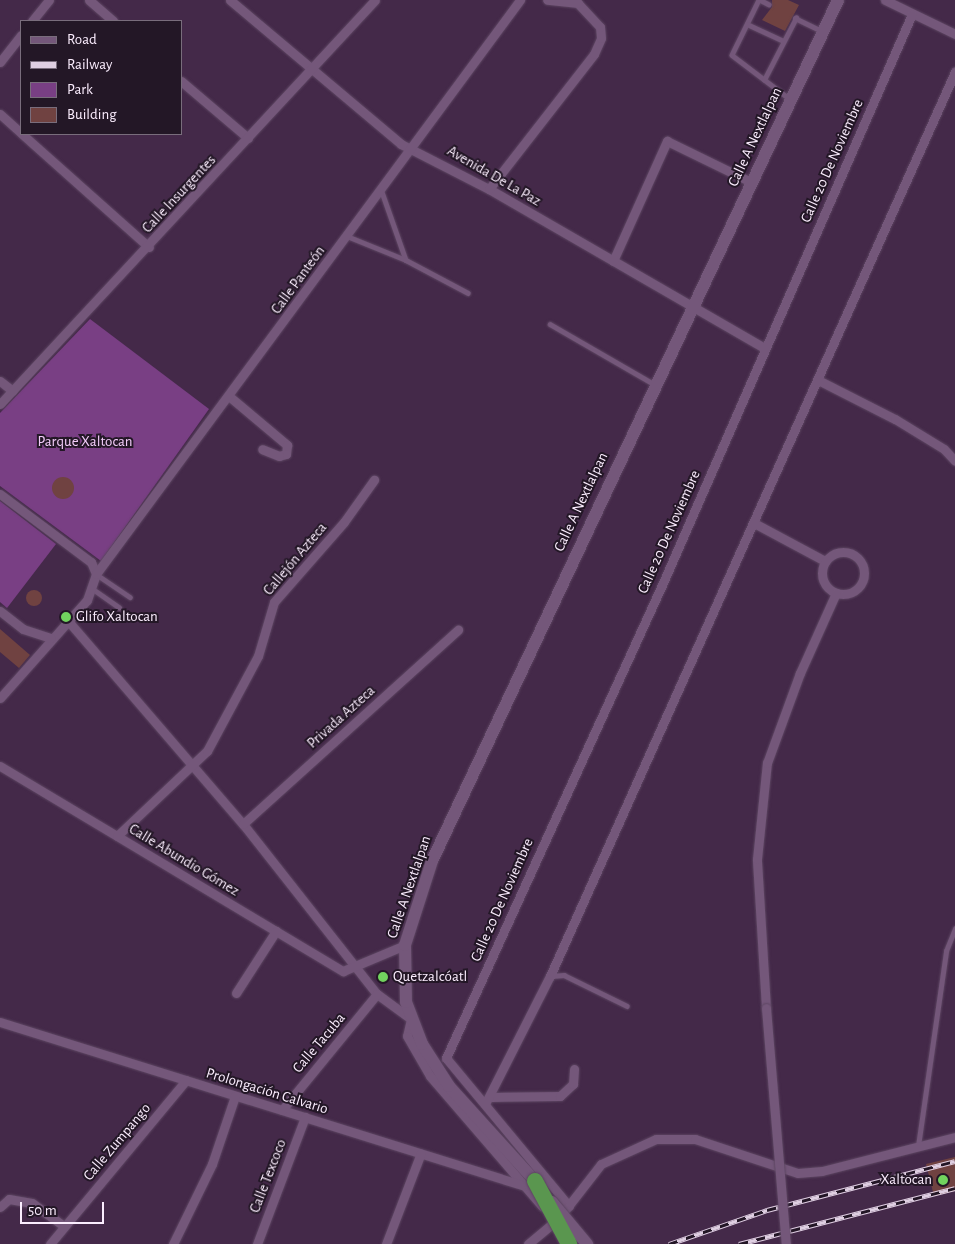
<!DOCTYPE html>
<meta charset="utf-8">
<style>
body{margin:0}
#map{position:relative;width:955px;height:1244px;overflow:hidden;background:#442949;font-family:"Alegreya Sans",sans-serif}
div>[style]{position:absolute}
.green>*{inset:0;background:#793f84}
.building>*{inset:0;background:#704241}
.round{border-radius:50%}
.roads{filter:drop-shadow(0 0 1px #5c4561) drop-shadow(0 0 1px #5c4561)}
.lane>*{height:4.5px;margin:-2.25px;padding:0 2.25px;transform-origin:2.25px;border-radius:2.25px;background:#74577a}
.street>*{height:9px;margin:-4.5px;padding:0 4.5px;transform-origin:4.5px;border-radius:4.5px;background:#74577a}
.street>.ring{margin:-4.5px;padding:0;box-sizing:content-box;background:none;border:9px solid #74577a;border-radius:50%}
.secondary>*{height:12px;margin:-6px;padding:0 6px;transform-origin:6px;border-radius:6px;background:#74577a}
.rail>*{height:5px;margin-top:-2.5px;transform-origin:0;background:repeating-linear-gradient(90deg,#231726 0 9px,#dfcfe2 0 18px);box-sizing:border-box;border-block:1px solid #dfcfe2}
.bridges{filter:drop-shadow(0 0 1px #5c4561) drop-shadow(0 0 1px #5c4561)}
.street-bridge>*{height:9px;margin:-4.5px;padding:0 4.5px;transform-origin:4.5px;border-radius:4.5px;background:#74577a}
.secondary-bridge>*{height:12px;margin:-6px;padding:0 6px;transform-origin:6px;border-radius:6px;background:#74577a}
.highway-bridge>*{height:16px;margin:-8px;padding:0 8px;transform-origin:8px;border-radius:8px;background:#5a964f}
.dots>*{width:14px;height:14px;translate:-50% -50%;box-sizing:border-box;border:2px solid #231726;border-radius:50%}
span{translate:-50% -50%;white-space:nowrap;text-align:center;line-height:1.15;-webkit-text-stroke:4px #231726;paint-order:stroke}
.street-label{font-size:15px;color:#fbedfe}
.park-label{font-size:15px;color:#f3ccfa}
.poi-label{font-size:15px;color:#fbedfe}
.left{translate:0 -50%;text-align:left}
.right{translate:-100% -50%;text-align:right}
.legend{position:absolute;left:20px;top:20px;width:162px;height:115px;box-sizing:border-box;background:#231726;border:1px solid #796d7c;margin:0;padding:6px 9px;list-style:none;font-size:15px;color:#fbedfe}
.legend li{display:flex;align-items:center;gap:10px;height:25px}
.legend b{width:25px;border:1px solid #796d7c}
.scale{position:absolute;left:20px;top:1202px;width:84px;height:22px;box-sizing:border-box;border:2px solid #fbedfe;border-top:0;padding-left:6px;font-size:15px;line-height:18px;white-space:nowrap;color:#fbedfe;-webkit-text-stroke:4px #231726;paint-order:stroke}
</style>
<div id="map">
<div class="green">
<div style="clip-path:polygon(90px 319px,209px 409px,101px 561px,0 486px,0 413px)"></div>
<div style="clip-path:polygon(0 501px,56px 544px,7px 608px,0 602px)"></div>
</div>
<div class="building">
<div style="clip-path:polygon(772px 0,788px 0,799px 5px,785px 31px,762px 20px,772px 7px)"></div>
<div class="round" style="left:52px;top:477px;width:22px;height:22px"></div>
<div class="round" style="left:26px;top:590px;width:16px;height:16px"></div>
<div style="clip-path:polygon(0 629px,30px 655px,19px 668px,0 652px)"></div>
<div style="clip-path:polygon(955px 1157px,955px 1191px,934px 1196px,926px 1164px)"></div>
</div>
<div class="roads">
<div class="lane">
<div style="left:769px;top:5px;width:11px;rotate:-153deg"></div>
<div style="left:759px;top:0;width:61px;rotate:116.1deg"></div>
<div style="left:732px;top:55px;width:73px;rotate:37.2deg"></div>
<div style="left:795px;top:18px;width:30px;rotate:26deg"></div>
<div style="left:747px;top:24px;width:40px;rotate:25deg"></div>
<div style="left:764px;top:80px;width:70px;rotate:-62.7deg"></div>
<div style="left:381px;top:189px;width:75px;rotate:70.6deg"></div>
<div style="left:347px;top:236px;width:64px;rotate:22.1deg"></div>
<div style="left:406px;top:260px;width:70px;rotate:28deg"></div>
<div style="left:550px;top:324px;width:120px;rotate:30deg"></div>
<div style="left:96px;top:574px;width:41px;rotate:34.1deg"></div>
<div style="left:93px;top:589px;width:32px;rotate:35deg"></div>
<div style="left:551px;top:976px;width:13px;rotate:-4deg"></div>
<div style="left:564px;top:975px;width:70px;rotate:26.2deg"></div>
<div style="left:918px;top:1146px;width:197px;rotate:-81.8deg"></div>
<div style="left:946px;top:951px;width:24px;rotate:-68deg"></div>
</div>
<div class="street">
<div style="left:89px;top:0;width:32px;rotate:41deg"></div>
<div style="left:230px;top:0;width:224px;rotate:40.1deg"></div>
<div style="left:401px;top:144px;width:99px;rotate:27.1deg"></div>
<div style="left:489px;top:189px;width:318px;rotate:30deg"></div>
<div style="left:885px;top:0;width:78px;rotate:25.9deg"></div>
<div style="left:32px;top:21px;width:27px;rotate:-51deg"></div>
<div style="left:0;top:62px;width:34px;rotate:-52deg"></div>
<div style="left:181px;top:81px;width:88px;rotate:40.4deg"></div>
<div style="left:0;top:114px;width:28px;rotate:42deg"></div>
<div style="left:22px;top:134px;width:170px;rotate:41.7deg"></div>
<div style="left:489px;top:189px;width:171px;rotate:-52.1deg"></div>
<div style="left:594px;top:54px;width:17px;rotate:-66deg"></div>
<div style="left:601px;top:38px;width:11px;rotate:-95deg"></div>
<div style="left:600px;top:27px;width:33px;rotate:-133deg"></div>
<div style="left:578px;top:3px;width:31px;rotate:-174deg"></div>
<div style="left:613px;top:261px;width:132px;rotate:-65.8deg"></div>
<div style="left:667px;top:141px;width:93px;rotate:26deg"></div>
<div style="left:818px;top:380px;width:86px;rotate:26.9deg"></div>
<div style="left:895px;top:419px;width:57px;rotate:31.5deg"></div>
<div style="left:944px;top:449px;width:16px;rotate:47deg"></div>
<div style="left:0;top:381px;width:16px;rotate:38deg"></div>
<div style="left:230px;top:397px;width:75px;rotate:40.1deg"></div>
<div style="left:287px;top:445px;width:9px;rotate:96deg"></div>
<div style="left:286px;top:454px;width:7px;rotate:164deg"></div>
<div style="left:279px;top:456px;width:18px;rotate:-158deg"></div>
<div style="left:0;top:404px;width:551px;rotate:-47.13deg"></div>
<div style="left:0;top:494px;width:114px;rotate:36.8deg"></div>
<div style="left:91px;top:562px;width:13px;rotate:67deg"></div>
<div style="left:96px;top:574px;width:28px;rotate:109deg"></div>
<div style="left:87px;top:600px;width:131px;rotate:131.6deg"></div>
<div style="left:754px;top:523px;width:81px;rotate:28.2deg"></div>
<div class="ring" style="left:822px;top:552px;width:33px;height:33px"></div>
<div style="left:96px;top:574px;width:714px;rotate:-53.55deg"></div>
<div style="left:0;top:611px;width:29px;rotate:38deg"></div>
<div style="left:23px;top:629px;width:29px;rotate:18deg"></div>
<div style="left:69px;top:622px;width:267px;rotate:49.3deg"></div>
<div style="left:243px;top:824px;width:216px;rotate:51.8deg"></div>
<div style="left:377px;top:994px;width:42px;rotate:36.3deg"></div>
<div style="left:411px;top:1019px;width:17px;rotate:103deg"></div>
<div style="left:407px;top:1036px;width:46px;rotate:60.1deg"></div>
<div style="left:430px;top:1076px;width:172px;rotate:49.3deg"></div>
<div style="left:0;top:766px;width:400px;rotate:30.9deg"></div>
<div style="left:343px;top:971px;width:67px;rotate:-22.8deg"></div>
<div style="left:243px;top:824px;width:290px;rotate:-42.1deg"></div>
<div style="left:117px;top:836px;width:124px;rotate:-43.4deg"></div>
<div style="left:207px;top:751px;width:108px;rotate:-61.8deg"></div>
<div style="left:258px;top:656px;width:56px;rotate:-73.5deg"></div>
<div style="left:274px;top:602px;width:106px;rotate:-48.8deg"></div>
<div style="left:344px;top:522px;width:52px;rotate:-54.5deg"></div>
<div style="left:236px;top:993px;width:74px;rotate:-57.2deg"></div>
<div style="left:766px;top:1008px;width:149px;rotate:-93.5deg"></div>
<div style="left:757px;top:859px;width:97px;rotate:-84.1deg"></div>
<div style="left:767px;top:763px;width:96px;rotate:-69.9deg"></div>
<div style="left:800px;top:673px;width:88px;rotate:-65.8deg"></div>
<div style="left:0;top:1022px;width:550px;rotate:17.35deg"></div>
<div style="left:492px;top:1097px;width:68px;rotate:-0.8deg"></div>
<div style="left:560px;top:1096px;width:18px;rotate:-43deg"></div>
<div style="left:573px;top:1084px;width:15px;rotate:-86deg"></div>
<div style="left:485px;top:1104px;width:144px;rotate:-63.1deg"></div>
<div style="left:550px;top:976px;width:991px;rotate:-65.87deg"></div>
<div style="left:282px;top:1110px;width:150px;rotate:-50.7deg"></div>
<div style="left:569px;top:1206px;width:192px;rotate:-129.7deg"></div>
<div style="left:446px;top:1058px;width:520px;rotate:-65.46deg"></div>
<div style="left:662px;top:585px;width:623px;rotate:-66.35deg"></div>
<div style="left:0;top:1207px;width:12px;rotate:-42deg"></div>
<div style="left:9px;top:1199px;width:23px;rotate:10deg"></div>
<div style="left:32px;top:1203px;width:39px;rotate:36deg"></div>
<div style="left:566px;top:1209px;width:57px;rotate:-52.1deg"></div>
<div style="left:601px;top:1164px;width:60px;rotate:-24.4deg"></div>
<div style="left:656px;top:1139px;width:39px"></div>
<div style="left:695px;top:1139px;width:108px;rotate:18.3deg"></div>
<div style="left:798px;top:1173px;width:24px;rotate:-5deg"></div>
<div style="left:822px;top:1171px;width:137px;rotate:-14.3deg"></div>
<div style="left:50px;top:1244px;width:213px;rotate:-50.3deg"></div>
<div style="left:173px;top:1244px;width:89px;rotate:-64deg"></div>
<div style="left:212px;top:1164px;width:72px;rotate:-71.3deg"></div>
<div style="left:257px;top:1244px;width:136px;rotate:-69.3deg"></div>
<div style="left:386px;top:1244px;width:97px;rotate:-69deg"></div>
<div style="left:528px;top:1244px;width:39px;rotate:-40deg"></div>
</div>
<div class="secondary">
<div style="left:535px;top:1181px;width:128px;rotate:-132.2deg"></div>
<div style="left:449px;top:1086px;width:50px;rotate:-122.7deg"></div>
<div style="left:422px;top:1044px;width:45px;rotate:-110.9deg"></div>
<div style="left:406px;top:1002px;width:57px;rotate:-91deg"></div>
<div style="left:405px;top:945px;width:88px;rotate:-72.2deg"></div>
<div style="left:432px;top:861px;width:952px;rotate:-64.75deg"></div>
</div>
</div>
<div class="rail">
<div style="left:669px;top:1244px;width:104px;rotate:-19.1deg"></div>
<div style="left:767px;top:1210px;width:194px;rotate:-14.6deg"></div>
<div style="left:739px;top:1244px;width:223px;rotate:-14.5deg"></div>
</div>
<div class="bridges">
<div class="street-bridge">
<div style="left:766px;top:1008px;width:237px;rotate:85.2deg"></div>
</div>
<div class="secondary-bridge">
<div style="left:552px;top:1202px;width:55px;rotate:50.2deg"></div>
</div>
<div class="highway-bridge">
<div style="left:535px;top:1181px;width:72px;rotate:61.6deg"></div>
</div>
</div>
<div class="dots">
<div style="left:66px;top:617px;background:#71d35e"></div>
<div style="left:383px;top:977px;background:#71d35e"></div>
<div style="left:943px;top:1180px;background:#71d35e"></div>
</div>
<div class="street-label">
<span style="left:755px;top:137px;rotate:-65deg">Calle A Nextlalpan</span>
<span style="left:832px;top:161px;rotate:-66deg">Calle 20 De Noviembre</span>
<span style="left:494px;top:176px;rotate:30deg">Avenida De La Paz</span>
<span style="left:179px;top:194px;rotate:-47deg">Calle Insurgentes</span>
<span style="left:298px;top:280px;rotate:-54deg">Calle Panteón</span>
<span style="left:581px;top:502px;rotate:-65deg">Calle A Nextlalpan</span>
<span style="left:669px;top:532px;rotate:-66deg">Calle 20 De Noviembre</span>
<span style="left:295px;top:559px;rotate:-50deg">Callejón Azteca</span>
<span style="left:341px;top:717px;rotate:-42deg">Privada Azteca</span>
<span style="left:184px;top:860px;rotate:31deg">Calle Abundio Gómez</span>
<span style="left:409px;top:887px;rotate:-71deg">Calle A Nextlalpan</span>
<span style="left:502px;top:900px;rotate:-66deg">Calle 20 De Noviembre</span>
<span style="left:319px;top:1043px;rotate:-50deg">Calle Tacuba</span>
<span style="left:267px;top:1091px;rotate:17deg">Prolongación Calvario</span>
<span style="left:117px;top:1142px;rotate:-50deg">Calle Zumpango</span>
<span style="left:268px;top:1176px;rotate:-69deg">Calle Texcoco</span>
</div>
<div class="park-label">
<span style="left:85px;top:442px">Parque Xaltocan</span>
</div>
<div class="poi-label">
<span class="left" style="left:76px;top:617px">Glifo Xaltocan</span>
<span class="left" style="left:393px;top:977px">Quetzalcóatl</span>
<span class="right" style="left:932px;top:1180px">Xaltocan</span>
</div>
<ul class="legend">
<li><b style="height:6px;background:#74577a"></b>Road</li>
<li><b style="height:6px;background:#dfcfe2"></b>Railway</li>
<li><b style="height:14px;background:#793f84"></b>Park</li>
<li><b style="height:14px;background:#704241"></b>Building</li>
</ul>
<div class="scale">50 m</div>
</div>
